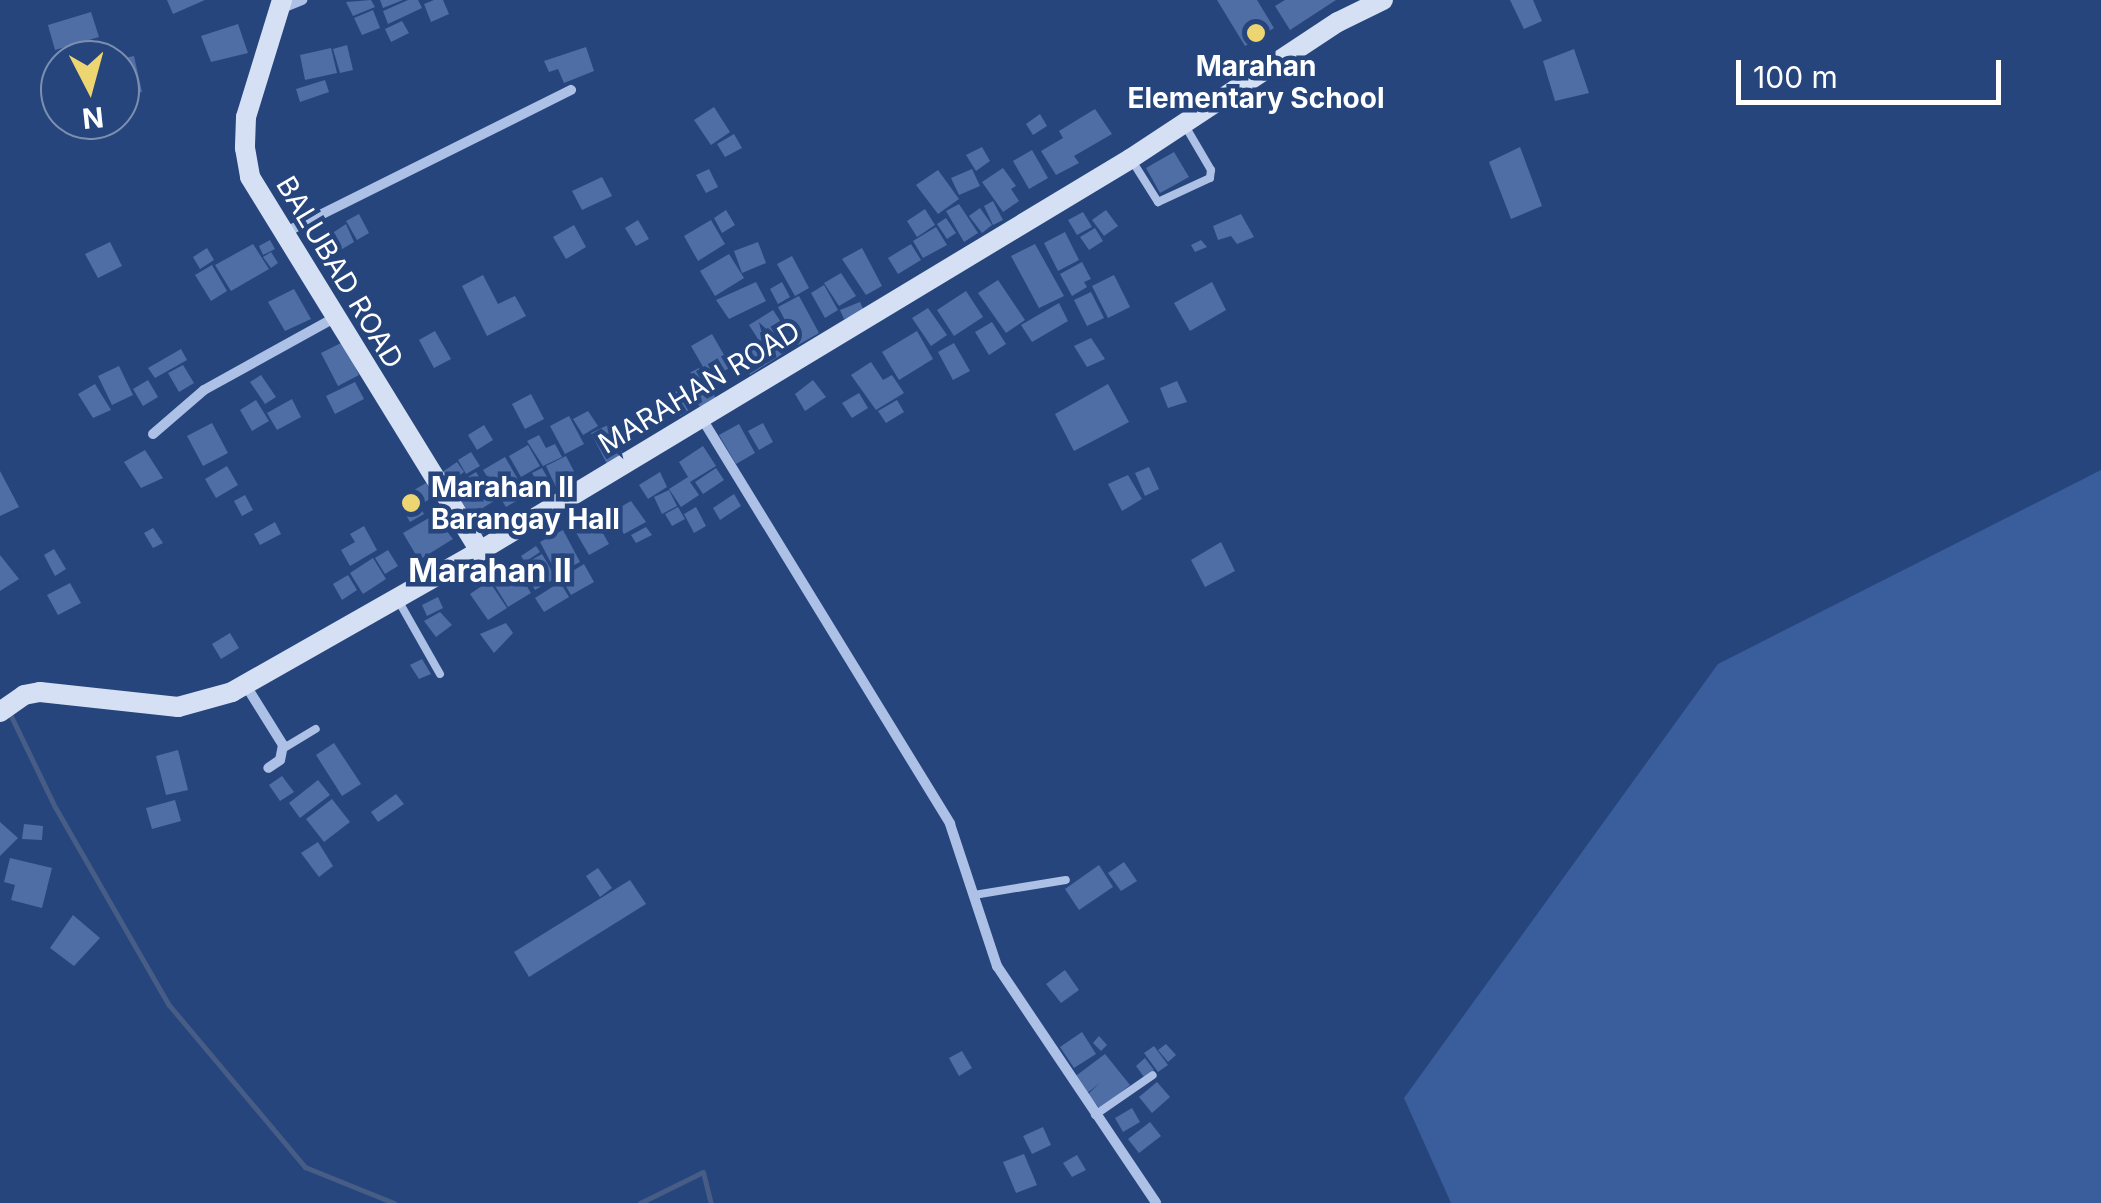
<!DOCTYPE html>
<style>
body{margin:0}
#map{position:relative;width:2101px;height:1203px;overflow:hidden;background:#26457d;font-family:Inter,sans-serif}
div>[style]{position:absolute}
.green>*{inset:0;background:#3a5d9b}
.stream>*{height:5px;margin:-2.5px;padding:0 2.5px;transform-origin:2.5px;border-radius:2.5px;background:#475d86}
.building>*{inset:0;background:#4f6ea6}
.lane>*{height:8px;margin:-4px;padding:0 4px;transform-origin:4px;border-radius:4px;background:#acc1e5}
.street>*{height:10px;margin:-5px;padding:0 5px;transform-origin:5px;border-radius:5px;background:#acc1e5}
.secondary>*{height:20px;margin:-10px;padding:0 10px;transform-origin:10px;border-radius:10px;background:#d5e0f5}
.dots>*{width:28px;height:28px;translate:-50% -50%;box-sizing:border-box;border:5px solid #26457d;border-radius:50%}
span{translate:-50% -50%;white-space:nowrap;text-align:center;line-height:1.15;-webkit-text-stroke:9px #26457d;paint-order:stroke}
.poi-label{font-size:28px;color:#fff;font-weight:700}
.left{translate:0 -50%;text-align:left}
.street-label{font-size:28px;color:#fff}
.quarter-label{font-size:32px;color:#fff;font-weight:700}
.north{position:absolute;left:40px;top:40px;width:100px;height:100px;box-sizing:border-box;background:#26457d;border:2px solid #7d8fb1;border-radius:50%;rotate:174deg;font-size:28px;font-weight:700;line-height:40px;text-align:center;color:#fff}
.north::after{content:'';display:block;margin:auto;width:35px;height:45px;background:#edd572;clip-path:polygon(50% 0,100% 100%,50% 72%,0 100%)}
.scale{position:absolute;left:1736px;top:60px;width:265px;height:45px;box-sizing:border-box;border:5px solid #fff;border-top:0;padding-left:12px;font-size:30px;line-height:35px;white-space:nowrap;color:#fff;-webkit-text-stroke:8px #26457d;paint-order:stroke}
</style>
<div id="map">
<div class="green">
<div style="clip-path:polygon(2101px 470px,2101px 1203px,1451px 1203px,1404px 1098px,1718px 664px)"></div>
</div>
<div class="stream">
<div style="left:10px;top:714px;width:103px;rotate:64.2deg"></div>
<div style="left:55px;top:807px;width:228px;rotate:60.1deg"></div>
<div style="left:169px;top:1005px;width:212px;rotate:50deg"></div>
<div style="left:305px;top:1167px;width:96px;rotate:22deg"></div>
<div style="left:640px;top:1203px;width:70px;rotate:-26.2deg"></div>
<div style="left:703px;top:1172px;width:32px;rotate:76deg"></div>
</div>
<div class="building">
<div style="clip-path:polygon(167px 0,205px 0,173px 14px)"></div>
<div style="clip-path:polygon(371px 0,375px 7px,353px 16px,346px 2px)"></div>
<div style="clip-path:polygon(380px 0,403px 0,383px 8px)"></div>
<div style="clip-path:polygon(408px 0,418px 0,422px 8px,388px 24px,383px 11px)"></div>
<div style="clip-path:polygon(434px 0,443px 0,449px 14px,431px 22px,424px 4px)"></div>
<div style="clip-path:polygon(1217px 0,1257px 0,1274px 28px,1245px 46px)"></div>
<div style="clip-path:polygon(1285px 0,1336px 0,1290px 30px,1275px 6px)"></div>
<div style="clip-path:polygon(1510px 0,1533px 0,1542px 21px,1524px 29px)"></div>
<div style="clip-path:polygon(373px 10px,380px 28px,362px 35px,354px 18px)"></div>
<div style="clip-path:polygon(91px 12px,99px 37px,55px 50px,48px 25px)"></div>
<div style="clip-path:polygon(402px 21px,409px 33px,391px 42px,385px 29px)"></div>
<div style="clip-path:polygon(238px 24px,248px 53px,211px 62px,201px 36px)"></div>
<div style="clip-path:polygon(347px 45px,353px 70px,340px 73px,333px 49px)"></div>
<div style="clip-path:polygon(586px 47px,594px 71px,564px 83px,558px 69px,549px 72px,544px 61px)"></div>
<div style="clip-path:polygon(331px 48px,337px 73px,305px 80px,300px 55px)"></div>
<div style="clip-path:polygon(1574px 49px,1589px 93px,1555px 101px,1543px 61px)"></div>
<div style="clip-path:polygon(134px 56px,142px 92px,120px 97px,120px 59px)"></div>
<div style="clip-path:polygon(325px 80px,329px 92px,300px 102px,296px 89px)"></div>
<div style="clip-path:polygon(714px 107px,730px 132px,711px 145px,694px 120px)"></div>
<div style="clip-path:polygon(1095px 109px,1112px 134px,1074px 156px,1079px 163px,1056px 175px,1041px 151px,1063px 138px,1059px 131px)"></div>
<div style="clip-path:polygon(1040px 114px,1047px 126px,1033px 135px,1026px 124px)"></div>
<div style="clip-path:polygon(734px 134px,742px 148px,725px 157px,717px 144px)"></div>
<div style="clip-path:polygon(982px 147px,990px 161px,976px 171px,966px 155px)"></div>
<div style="clip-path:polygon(1520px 147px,1542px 206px,1511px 219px,1489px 162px)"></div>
<div style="clip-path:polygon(1032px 150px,1048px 178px,1029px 189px,1013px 161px)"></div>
<div style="clip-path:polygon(1174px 152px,1189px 177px,1160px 193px,1146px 168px)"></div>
<div style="clip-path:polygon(1003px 168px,1016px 186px,1011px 189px,1019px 201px,1003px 212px,982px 182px)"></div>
<div style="clip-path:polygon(709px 169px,718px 187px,706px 193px,696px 175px)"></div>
<div style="clip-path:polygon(972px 169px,980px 186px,959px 195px,951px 178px)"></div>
<div style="clip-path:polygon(938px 170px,959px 199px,938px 214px,916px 185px)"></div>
<div style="clip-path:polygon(602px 177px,612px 196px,582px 210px,572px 191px)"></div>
<div style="clip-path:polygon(993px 201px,1003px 220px,993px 225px,984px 206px)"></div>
<div style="clip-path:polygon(959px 204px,978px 233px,964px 242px,946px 211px)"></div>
<div style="clip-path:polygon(980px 208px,992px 225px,982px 233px,969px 216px)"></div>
<div style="clip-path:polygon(925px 209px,935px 225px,917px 237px,907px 221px)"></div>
<div style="clip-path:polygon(726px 210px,735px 225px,722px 233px,714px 218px)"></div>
<div style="clip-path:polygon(1106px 210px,1118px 226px,1104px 236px,1092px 220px)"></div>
<div style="clip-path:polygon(1083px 212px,1092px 227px,1077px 235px,1068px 220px)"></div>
<div style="clip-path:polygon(359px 214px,369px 233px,357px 240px,346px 221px)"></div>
<div style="clip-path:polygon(1241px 214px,1254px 237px,1237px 244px,1231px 236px,1218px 240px,1213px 226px)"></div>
<div style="clip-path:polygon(946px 218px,956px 233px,947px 239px,937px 224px)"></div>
<div style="clip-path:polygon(638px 220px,649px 239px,636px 246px,625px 228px)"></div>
<div style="clip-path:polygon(711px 220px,725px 244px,698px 261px,684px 236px)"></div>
<div style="clip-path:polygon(346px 224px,354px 242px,332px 255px,322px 240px)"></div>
<div style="clip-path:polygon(574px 225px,586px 247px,566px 259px,553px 237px)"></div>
<div style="clip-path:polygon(936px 227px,947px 245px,923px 258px,913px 241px)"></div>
<div style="clip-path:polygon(1095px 228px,1103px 241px,1089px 250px,1080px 237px)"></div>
<div style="clip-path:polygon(1065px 232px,1079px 260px,1058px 271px,1044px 243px)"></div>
<div style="clip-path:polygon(270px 240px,275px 249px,263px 255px,259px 246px)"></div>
<div style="clip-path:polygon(1201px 240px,1207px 247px,1195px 252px,1191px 245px)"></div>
<div style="clip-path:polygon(110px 242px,122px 266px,98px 278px,85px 254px)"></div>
<div style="clip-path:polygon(758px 242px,766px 263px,742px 273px,734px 251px)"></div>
<div style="clip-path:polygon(253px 244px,269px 269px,231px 291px,215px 265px)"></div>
<div style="clip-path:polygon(911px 244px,921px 260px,898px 274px,888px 258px)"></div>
<div style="clip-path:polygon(1035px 244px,1064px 296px,1039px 308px,1011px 256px)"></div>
<div style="clip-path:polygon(207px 248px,214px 260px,200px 269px,193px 257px)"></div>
<div style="clip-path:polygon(862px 248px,882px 286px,866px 295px,842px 259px)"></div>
<div style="clip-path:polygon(271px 252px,278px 263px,271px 268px,263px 257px)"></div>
<div style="clip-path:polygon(729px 254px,744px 278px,715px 296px,700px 271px)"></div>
<div style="clip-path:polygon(792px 256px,809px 288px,795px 296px,777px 264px)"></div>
<div style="clip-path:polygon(1082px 262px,1091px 279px,1084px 282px,1087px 287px,1072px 296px,1060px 274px)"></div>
<div style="clip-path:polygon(212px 265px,227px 291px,211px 301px,195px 275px)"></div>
<div style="clip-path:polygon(841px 273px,856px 296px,839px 306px,824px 283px)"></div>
<div style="clip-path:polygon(483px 275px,498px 304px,515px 296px,526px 316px,487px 336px,462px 286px)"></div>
<div style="clip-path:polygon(1114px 275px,1130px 307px,1108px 318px,1092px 286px)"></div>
<div style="clip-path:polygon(998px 280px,1025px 320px,1006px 333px,978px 293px)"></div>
<div style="clip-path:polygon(756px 282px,766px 301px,729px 319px,716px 300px)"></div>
<div style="clip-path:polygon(782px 282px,790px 297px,778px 304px,770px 289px)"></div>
<div style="clip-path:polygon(1212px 282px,1226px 310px,1190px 331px,1174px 303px)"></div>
<div style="clip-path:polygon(824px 285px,838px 310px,825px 318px,811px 293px)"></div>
<div style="clip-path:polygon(294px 289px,311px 319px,285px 331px,268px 302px)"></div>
<div style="clip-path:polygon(966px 291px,983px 317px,954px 336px,937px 310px)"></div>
<div style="clip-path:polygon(1091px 292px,1104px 318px,1087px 326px,1074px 300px)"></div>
<div style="clip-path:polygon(799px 296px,819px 333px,798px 345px,778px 307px)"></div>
<div style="clip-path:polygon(860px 302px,864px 311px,844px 319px,840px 310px)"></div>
<div style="clip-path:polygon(1059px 303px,1068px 321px,1032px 342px,1021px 325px)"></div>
<div style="clip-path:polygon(928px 308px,947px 335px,931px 346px,912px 318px)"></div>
<div style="clip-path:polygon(773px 310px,796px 345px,750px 375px,741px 361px,751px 354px,746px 347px,758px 339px,749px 325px)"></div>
<div style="clip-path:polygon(992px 322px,1006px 344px,989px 355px,975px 332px)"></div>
<div style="clip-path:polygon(435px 331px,451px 359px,434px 368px,419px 340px)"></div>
<div style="clip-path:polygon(917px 331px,933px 359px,899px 380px,882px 352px)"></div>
<div style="clip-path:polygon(712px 334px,731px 367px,710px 379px,691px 346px)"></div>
<div style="clip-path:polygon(1091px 338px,1105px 359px,1087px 367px,1074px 346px)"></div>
<div style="clip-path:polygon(343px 342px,359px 375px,338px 386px,321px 353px)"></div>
<div style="clip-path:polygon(954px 343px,970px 371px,953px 380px,938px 352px)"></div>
<div style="clip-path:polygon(181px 349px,187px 360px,155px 378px,148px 368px)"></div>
<div style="clip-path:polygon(871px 362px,883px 380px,892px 375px,904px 393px,876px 410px,851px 375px)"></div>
<div style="clip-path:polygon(183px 365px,194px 383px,179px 392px,168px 373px)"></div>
<div style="clip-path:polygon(119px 366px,133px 395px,112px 405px,98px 376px)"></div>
<div style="clip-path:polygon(699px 368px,706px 381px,695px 388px,687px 374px)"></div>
<div style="clip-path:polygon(261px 375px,276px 397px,265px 404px,250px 382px)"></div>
<div style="clip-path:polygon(148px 380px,158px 397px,143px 406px,133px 389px)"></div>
<div style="clip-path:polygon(813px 380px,826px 397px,805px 411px,795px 394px)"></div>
<div style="clip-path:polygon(1177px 381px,1187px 402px,1168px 408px,1160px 388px)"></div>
<div style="clip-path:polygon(355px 382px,364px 399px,335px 414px,326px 396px)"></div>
<div style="clip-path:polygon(95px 384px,111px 410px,93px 418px,78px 394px)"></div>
<div style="clip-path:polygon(1108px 384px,1129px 422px,1074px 451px,1055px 414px)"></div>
<div style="clip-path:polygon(710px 386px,716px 399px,700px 407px,692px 394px)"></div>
<div style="clip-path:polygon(680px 389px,693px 407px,680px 416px,667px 397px)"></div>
<div style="clip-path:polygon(859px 393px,868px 408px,852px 418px,842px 403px)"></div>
<div style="clip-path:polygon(531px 394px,544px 419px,525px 429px,512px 404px)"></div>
<div style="clip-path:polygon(292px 399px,301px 417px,277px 430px,267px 413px)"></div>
<div style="clip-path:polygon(256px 400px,269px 421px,252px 431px,240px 410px)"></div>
<div style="clip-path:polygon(897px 400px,904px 412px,886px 423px,878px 411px)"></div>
<div style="clip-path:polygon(588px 411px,598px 426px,583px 435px,573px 419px)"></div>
<div style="clip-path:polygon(569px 416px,584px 444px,565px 454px,550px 426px)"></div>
<div style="clip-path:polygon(212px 423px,228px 453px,203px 466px,187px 436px)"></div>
<div style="clip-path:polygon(763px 423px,773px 442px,759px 450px,748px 431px)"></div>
<div style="clip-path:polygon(739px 424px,755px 453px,736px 464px,719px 435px)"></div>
<div style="clip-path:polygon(484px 425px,493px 440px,477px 450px,468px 435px)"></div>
<div style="clip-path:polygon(608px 425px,624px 456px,607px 464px,591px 433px)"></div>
<div style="clip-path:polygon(539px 435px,546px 448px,555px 444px,562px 457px,543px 466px,527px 441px)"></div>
<div style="clip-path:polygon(528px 445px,540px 466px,521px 477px,509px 456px)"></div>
<div style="clip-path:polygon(703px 446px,716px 466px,690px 482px,699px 495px,681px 507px,669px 489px,688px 477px,679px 462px)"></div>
<div style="clip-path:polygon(145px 450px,163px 478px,141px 488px,124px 462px)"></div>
<div style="clip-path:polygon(471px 452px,480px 466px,466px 474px,458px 460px)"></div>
<div style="clip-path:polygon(566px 456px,577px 477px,556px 487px,546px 466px)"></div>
<div style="clip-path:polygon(505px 457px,527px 495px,506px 507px,483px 470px)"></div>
<div style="clip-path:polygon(457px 462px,464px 472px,445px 485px,438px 475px)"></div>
<div style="clip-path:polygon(227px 466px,238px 485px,216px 498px,205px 479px)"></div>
<div style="clip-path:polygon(1149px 467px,1159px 489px,1145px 496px,1135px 473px)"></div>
<div style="clip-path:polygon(542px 468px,551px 484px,541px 489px,532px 473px)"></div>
<div style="clip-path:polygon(716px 468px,724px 480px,703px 494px,695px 482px)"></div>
<div style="clip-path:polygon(0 471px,19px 507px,0 516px)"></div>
<div style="clip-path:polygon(476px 472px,494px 501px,468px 517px,450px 488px)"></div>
<div style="clip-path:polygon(660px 472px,667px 487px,648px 499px,639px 485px)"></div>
<div style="clip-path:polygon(1128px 475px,1142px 499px,1122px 511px,1108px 484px)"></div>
<div style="clip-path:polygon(533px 478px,539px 488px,530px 493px,524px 483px)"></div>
<div style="clip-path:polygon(426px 483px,434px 497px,419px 505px,424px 514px,410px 522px,397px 500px)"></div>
<div style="clip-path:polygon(669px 490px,677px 506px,662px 514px,654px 497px)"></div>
<div style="clip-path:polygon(734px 494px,741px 506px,720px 520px,713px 508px)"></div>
<div style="clip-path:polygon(245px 495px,253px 510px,242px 516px,234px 501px)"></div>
<div style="clip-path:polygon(631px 501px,646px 522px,624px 534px,610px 513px)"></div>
<div style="clip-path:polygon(678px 507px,685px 519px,672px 526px,665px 514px)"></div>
<div style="clip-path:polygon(696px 507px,706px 526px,694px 533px,684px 514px)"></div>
<div style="clip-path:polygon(480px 513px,490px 530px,478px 537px,468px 520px)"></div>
<div style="clip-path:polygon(434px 515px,453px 539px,419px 560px,403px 533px)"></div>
<div style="clip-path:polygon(594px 517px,609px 544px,589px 555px,574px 529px)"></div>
<div style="clip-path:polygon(275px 522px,281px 534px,260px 545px,254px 534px)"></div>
<div style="clip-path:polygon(364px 526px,377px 550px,350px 566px,341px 550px,355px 542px,350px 534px)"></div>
<div style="clip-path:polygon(646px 527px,652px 535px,636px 543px,631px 535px)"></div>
<div style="clip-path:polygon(153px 528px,163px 543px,153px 548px,144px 533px)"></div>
<div style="clip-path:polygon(563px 530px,580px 562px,557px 574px,540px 542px)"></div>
<div style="clip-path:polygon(1221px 542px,1235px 571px,1205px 587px,1191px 560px)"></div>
<div style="clip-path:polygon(536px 546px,540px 552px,525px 562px,521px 556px)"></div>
<div style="clip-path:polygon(54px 549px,66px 569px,55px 576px,44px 555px)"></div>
<div style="clip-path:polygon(388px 550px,398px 566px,385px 574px,375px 558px)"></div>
<div style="clip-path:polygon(542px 554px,556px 578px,535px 590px,521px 566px)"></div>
<div style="clip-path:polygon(0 555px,19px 579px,0 591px)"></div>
<div style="clip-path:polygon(373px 558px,386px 579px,363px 594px,350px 573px)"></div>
<div style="clip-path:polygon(512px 562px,531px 593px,508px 607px,489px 576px)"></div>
<div style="clip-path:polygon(584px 564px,594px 582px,571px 595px,561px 578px)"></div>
<div style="clip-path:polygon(481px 568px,488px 578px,476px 587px,469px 576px)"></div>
<div style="clip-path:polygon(348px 575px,357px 590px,342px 600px,333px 584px)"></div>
<div style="clip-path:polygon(489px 581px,507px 608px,488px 620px,470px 594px)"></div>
<div style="clip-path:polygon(560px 582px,569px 597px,544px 612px,535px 598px)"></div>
<div style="clip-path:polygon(70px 583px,81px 603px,58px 615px,47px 595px)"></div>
<div style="clip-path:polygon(438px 597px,443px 608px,427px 616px,422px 605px)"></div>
<div style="clip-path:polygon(440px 612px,452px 625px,436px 637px,424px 621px)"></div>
<div style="clip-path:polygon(506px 623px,513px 633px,494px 653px,480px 634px)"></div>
<div style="clip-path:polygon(230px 633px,239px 648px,221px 659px,212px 644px)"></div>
<div style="clip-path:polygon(422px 659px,431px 674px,419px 679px,410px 665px)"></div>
<div style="clip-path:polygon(334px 743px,361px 784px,342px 796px,316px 755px)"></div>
<div style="clip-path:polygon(178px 750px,188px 790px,166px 795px,156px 756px)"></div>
<div style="clip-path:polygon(282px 776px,294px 792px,280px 801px,269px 785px)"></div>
<div style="clip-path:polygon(318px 780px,330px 795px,300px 818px,289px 803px)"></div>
<div style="clip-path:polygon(396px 794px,404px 804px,378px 822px,371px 812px)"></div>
<div style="clip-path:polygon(332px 799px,350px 822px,324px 842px,306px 819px)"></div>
<div style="clip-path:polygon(175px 800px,181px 821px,152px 829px,146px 808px)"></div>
<div style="clip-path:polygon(0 822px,18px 838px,0 856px)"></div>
<div style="clip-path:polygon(24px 824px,43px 826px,42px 840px,22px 839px)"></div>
<div style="clip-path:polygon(318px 842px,333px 866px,319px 877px,301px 853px)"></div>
<div style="clip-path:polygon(10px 858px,52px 868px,42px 908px,11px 900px,15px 885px,4px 882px)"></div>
<div style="clip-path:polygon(1124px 862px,1137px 881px,1121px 891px,1108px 873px)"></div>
<div style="clip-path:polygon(1099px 865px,1113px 887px,1079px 910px,1065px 889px)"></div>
<div style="clip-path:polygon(598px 868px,612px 888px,600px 897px,586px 876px)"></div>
<div style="clip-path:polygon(630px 880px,646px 904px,529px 977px,514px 952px)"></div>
<div style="clip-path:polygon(73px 915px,100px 938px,74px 966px,50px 948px)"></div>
<div style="clip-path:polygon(1065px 970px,1079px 990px,1061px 1003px,1046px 984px)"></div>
<div style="clip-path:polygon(1082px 1032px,1096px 1054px,1074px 1068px,1060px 1047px)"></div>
<div style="clip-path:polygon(1099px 1036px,1107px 1045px,1101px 1051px,1093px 1043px)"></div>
<div style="clip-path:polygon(1166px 1044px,1176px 1055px,1168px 1062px,1158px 1050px)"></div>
<div style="clip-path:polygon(1154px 1046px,1168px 1065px,1158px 1072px,1144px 1053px)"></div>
<div style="clip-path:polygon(962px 1051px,972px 1068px,959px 1076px,949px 1058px)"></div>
<div style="clip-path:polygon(1105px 1054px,1130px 1085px,1100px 1109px,1088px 1094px,1101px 1082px,1086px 1094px,1073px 1078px)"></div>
<div style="clip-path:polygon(1145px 1058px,1154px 1070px,1144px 1077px,1136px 1066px)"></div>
<div style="clip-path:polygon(1157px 1082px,1170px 1097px,1152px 1113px,1139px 1097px)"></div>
<div style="clip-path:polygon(1132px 1108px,1140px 1122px,1123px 1132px,1115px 1118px)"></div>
<div style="clip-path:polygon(1150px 1122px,1161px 1136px,1139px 1153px,1128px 1139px)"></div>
<div style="clip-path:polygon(1043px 1127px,1051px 1145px,1032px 1154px,1023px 1136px)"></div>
<div style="clip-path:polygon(1024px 1154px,1037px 1185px,1016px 1193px,1003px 1162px)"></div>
<div style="clip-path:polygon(1077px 1155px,1086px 1170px,1072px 1177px,1063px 1163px)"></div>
</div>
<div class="lane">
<div style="left:1131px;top:159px;width:51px;rotate:57.9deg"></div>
<div style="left:1158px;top:202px;width:57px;rotate:-24.8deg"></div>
<div style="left:1210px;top:178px;width:8px;rotate:-83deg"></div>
<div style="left:1211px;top:170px;width:53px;rotate:-120.4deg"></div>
<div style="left:398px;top:600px;width:85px;rotate:60.4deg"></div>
<div style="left:284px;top:748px;width:37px;rotate:-31deg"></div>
<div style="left:974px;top:895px;width:93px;rotate:-9.3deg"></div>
<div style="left:1095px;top:1115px;width:70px;rotate:-34.6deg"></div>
</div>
<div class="street">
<div style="left:282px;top:8px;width:22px;rotate:-22deg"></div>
<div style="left:282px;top:234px;width:323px;rotate:-26.5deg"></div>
<div style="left:701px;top:417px;width:477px;rotate:58.5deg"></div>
<div style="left:950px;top:824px;width:150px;rotate:71.7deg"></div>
<div style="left:997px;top:966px;width:285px;rotate:56.1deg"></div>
<div style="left:153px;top:434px;width:67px;rotate:-40.8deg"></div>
<div style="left:204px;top:390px;width:149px;rotate:-29deg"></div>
<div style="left:245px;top:684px;width:72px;rotate:58.1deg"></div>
<div style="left:283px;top:745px;width:15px;rotate:101deg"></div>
<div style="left:280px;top:760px;width:14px;rotate:146deg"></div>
</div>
<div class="secondary">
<div style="left:282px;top:0;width:122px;rotate:107.1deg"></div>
<div style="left:246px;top:117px;width:31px;rotate:92deg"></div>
<div style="left:245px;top:148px;width:29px;rotate:80deg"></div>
<div style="left:250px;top:177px;width:439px;rotate:58.4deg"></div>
<div style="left:0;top:712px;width:29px;rotate:-35deg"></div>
<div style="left:24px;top:695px;width:16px;rotate:-11deg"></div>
<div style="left:40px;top:692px;width:139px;rotate:6.2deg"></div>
<div style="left:178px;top:707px;width:56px;rotate:-15.5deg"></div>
<div style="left:232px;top:692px;width:285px;rotate:-29.6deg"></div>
<div style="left:480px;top:551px;width:759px;rotate:-31.09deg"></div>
<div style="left:1130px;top:159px;width:249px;rotate:-33.4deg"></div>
<div style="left:1338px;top:22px;width:50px;rotate:-26.1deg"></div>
</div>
<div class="dots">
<div style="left:1256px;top:33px;background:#edd572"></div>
<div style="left:411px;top:503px;background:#edd572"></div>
</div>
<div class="poi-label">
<span style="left:1256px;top:82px">Marahan<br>Elementary School</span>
<span class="left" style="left:431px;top:503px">Marahan II<br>Barangay Hall</span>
</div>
<div class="street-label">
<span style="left:340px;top:272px;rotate:59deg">BALUBAD ROAD</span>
<span style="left:699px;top:387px;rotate:-31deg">MARAHAN ROAD</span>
</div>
<div class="quarter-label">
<span style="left:490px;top:571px">Marahan II</span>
</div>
<div class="north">N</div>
<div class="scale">100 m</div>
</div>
